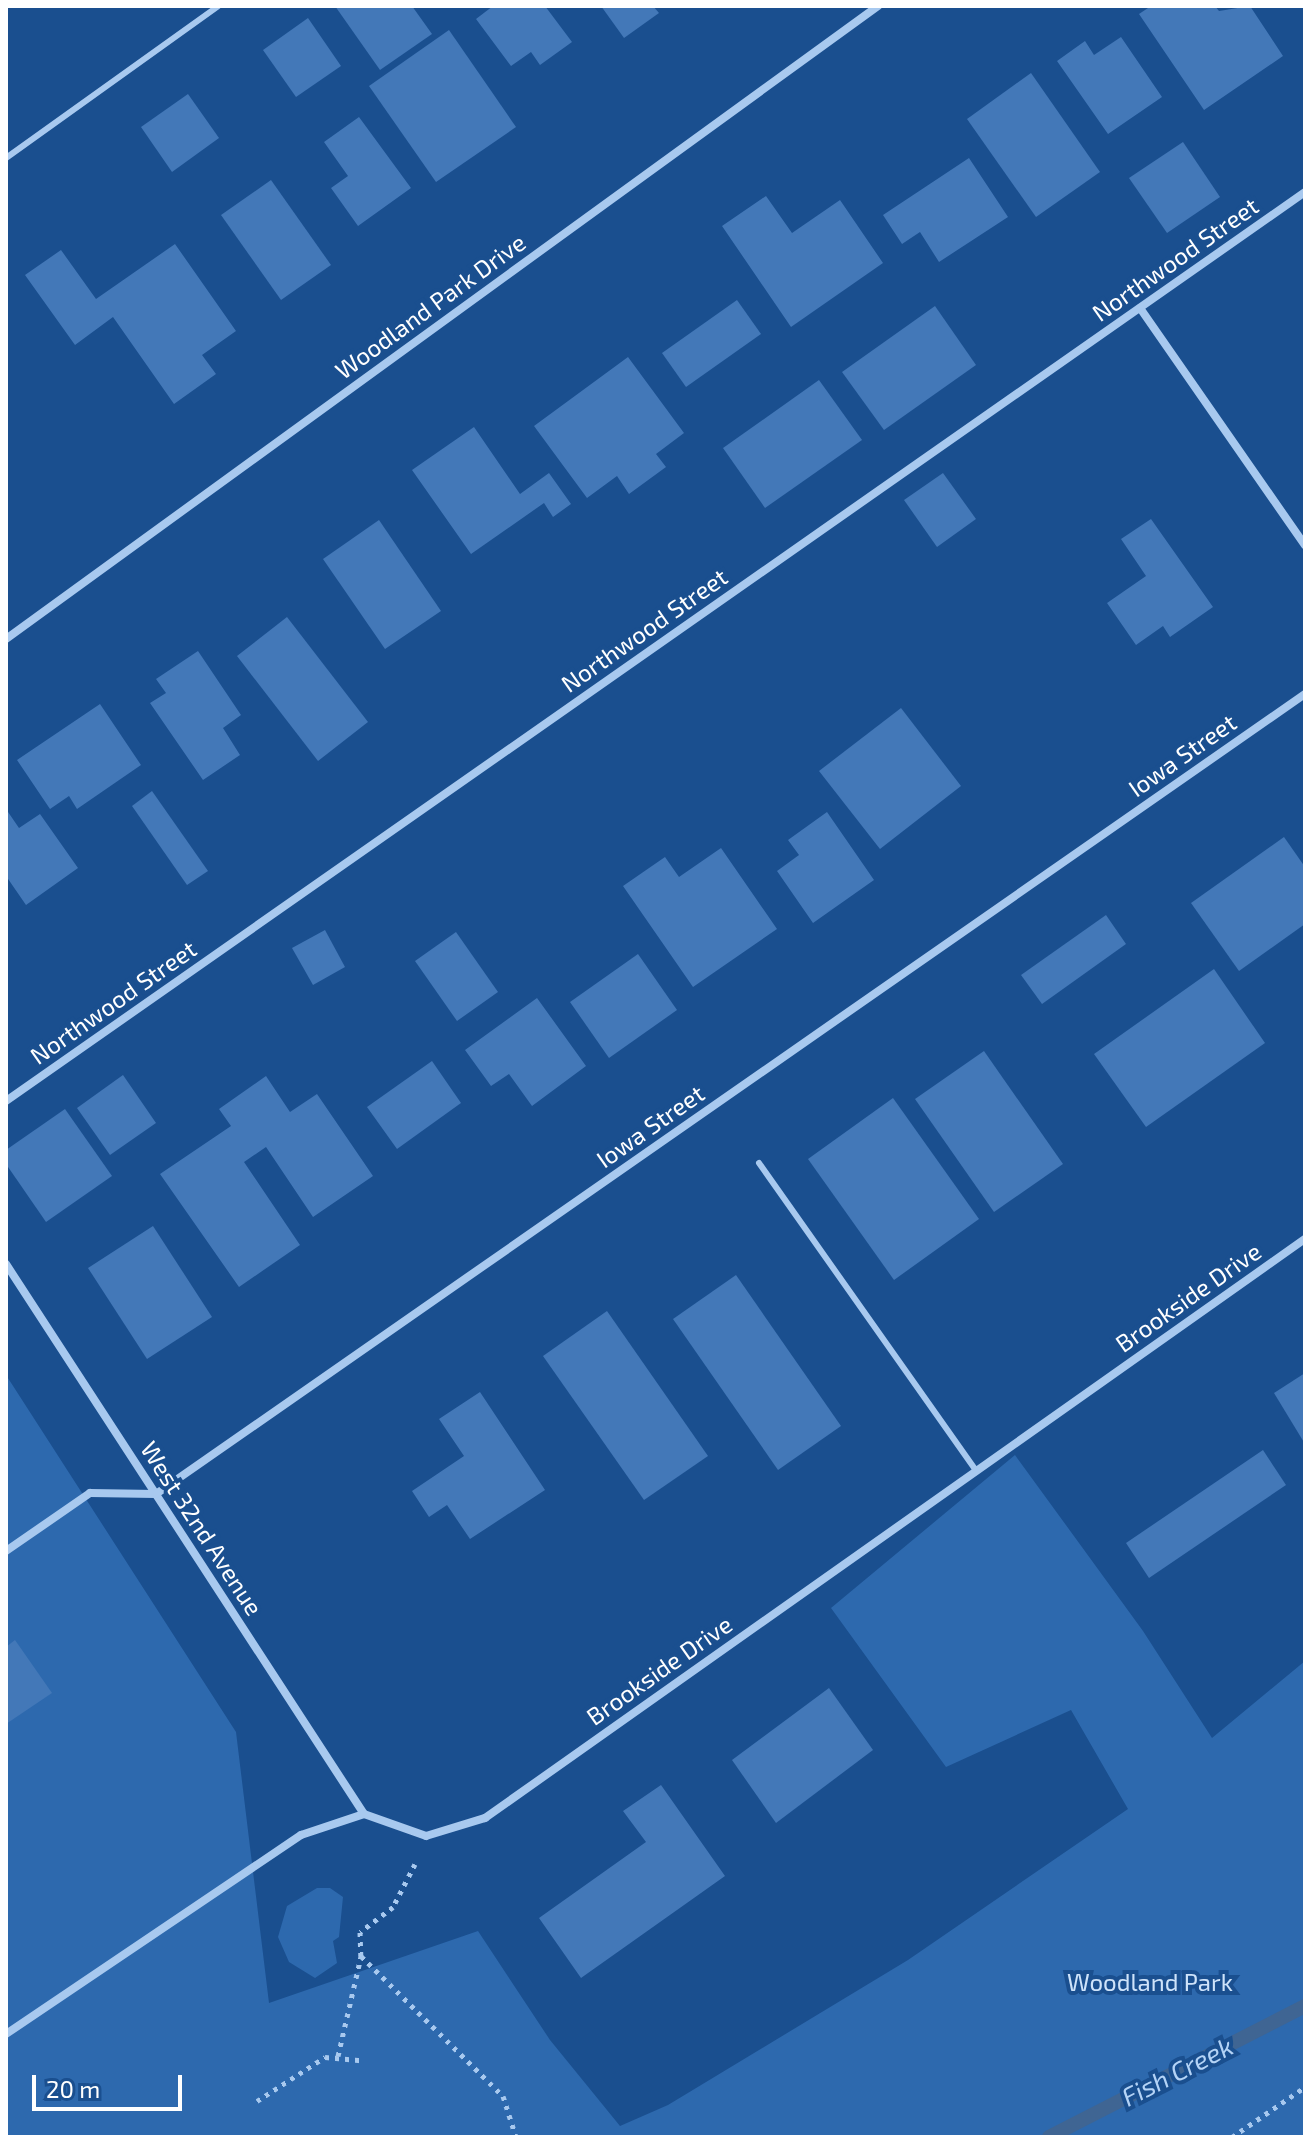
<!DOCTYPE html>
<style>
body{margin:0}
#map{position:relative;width:1311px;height:2143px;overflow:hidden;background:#1a4f8f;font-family:"Exo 2",sans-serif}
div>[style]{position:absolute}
.green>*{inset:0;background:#2d69ae}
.stream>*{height:14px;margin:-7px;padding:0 7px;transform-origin:7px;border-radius:7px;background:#3f6593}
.building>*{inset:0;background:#4378b8}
.path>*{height:5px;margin-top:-2.5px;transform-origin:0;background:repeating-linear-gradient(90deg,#a8c9ef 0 4px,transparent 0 10px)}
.lane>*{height:6px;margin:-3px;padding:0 3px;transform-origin:3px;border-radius:3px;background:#a8c9ef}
.street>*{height:8px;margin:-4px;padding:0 4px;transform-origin:4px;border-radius:4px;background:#a8c9ef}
span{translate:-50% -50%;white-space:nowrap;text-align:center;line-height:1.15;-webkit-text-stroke:8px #1a4f8f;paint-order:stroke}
.street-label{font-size:24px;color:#fff}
.park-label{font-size:24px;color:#cee3fa}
.water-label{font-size:26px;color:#b4d3f6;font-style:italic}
.frame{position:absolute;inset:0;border:8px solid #fff;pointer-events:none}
.scale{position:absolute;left:32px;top:2075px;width:150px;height:36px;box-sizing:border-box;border:4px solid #fff;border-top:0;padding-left:10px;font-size:24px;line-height:28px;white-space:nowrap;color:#fff;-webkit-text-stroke:6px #1a4f8f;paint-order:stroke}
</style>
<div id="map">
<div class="green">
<div style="clip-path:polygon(6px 1375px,236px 1732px,269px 2003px,478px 1931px,550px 2040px,620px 2126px,668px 2105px,908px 1960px,1128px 1809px,1071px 1710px,946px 1767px,831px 1608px,1015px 1455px,1143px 1631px,1212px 1738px,1305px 1661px,1305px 2137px,6px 2137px)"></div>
<div style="clip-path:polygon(317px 1888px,330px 1888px,343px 1897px,339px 1937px,333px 1941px,337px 1963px,315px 1978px,289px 1962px,278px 1937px,287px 1906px)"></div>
</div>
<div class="stream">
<div style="left:1049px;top:2137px;width:288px;rotate:-27.1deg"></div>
</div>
<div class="building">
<div style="clip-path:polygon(335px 6px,412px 6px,432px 34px,380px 70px)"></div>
<div style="clip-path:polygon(493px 6px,545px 6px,572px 42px,540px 65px,531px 52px,511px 66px,476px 19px)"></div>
<div style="clip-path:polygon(601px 6px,653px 6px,659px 13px,624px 38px)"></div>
<div style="clip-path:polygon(1151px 6px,1215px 6px,1219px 11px,1250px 6px,1283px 56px,1204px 110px,1139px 14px)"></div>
<div style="clip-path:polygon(308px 18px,341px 66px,296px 97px,263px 50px)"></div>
<div style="clip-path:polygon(449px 30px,516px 127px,436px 182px,369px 86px)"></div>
<div style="clip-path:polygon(1121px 37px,1162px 97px,1108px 134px,1057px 61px,1085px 41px,1094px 55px)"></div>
<div style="clip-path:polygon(1031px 73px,1100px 172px,1036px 217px,967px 119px)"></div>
<div style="clip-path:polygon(188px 94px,219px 138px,172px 172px,141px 127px)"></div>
<div style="clip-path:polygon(359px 117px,411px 188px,358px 226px,331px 188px,348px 176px,324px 142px)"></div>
<div style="clip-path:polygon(1183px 142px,1220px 197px,1167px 233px,1129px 178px)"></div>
<div style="clip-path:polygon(969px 158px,1008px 217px,939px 262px,920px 232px,902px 244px,883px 215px)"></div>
<div style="clip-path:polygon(271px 180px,331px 265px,281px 300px,221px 215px)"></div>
<div style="clip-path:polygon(766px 196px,792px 233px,840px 200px,883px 263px,791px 327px,722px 226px)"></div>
<div style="clip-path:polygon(175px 244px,236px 331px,202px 355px,216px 374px,174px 404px,113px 317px,75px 345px,25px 275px,61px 250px,96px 299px)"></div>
<div style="clip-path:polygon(737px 300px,761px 334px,686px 387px,662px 353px)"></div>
<div style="clip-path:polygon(935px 306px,976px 365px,884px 430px,842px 372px)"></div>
<div style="clip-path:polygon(628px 357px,684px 433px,656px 454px,666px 467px,629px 494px,617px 476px,587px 498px,534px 426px)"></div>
<div style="clip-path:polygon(819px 380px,862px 440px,765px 508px,723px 448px)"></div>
<div style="clip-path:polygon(474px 427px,520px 494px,549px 473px,571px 504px,553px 517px,544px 503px,471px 554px,412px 470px)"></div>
<div style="clip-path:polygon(943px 473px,976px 519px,937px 547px,904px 500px)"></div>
<div style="clip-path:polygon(1151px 519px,1213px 607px,1170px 637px,1163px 626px,1136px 645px,1107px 603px,1146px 576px,1121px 539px)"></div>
<div style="clip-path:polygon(379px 520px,441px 611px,385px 649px,323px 559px)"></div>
<div style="clip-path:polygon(287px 617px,368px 722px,318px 761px,237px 656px)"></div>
<div style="clip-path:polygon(198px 651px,241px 715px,223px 728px,240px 755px,203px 780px,150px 703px,166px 693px,156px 679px)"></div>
<div style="clip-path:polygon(100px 704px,141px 765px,77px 809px,69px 796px,50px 809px,17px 760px)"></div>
<div style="clip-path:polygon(901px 708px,961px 786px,880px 849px,819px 771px)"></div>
<div style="clip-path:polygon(152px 791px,208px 871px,187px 885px,132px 806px)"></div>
<div style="clip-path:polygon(6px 809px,19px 828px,40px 814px,78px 868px,26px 905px,6px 876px)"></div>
<div style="clip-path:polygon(827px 812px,874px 880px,813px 923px,777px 871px,799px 855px,788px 840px)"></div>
<div style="clip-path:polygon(1284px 837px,1305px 867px,1305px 924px,1239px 971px,1191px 903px)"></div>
<div style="clip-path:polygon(721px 848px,777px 929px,693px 987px,623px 886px,665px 857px,679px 877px)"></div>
<div style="clip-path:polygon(1106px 915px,1126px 944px,1042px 1004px,1021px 975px)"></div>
<div style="clip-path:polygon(325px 930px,345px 967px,313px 985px,292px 948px)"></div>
<div style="clip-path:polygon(456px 932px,498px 992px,457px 1021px,415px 961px)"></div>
<div style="clip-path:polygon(638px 954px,677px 1010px,609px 1058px,570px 1002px)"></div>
<div style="clip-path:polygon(1214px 969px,1265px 1043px,1146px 1127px,1094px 1054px)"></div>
<div style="clip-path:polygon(537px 998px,586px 1066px,532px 1106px,509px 1074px,491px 1086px,465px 1050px)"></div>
<div style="clip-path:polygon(984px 1051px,1063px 1164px,994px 1212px,915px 1099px)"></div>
<div style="clip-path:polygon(432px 1061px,461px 1103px,397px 1149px,367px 1107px)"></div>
<div style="clip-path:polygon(123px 1075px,156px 1123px,110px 1155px,77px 1108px)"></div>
<div style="clip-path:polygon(266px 1076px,290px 1112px,317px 1094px,373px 1176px,313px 1217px,266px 1147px,244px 1162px,300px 1245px,239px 1287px,160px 1174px,231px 1126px,219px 1109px)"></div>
<div style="clip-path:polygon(893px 1098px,979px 1219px,894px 1280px,808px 1159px)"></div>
<div style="clip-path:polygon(65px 1109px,112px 1176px,46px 1222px,6px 1164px,6px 1150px)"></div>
<div style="clip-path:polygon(153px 1226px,212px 1317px,147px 1359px,88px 1268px)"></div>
<div style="clip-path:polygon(736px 1275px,841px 1426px,778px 1470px,673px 1319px)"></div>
<div style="clip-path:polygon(607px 1311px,708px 1456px,644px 1500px,543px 1356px)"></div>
<div style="clip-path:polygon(1305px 1373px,1305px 1444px,1274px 1393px)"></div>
<div style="clip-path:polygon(480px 1392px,545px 1490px,470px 1539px,447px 1505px,429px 1517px,412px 1491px,464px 1456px,439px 1419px)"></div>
<div style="clip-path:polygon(1263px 1450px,1286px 1485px,1149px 1578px,1126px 1543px)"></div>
<div style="clip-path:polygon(15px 1640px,52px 1693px,6px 1724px,6px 1647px)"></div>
<div style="clip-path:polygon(829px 1688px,873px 1750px,776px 1823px,732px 1760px)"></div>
<div style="clip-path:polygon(661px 1785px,725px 1876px,581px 1978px,539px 1918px,646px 1842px,623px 1811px)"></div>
</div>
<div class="path">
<div style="left:415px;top:1864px;width:48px;rotate:117.1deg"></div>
<div style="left:393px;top:1907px;width:41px;rotate:142.9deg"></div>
<div style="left:360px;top:1932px;width:24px;rotate:88deg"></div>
<div style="left:361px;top:1956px;width:199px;rotate:44.6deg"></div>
<div style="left:503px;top:2096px;width:43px;rotate:72.4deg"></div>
<div style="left:338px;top:2056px;width:103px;rotate:-77deg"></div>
<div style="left:257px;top:2101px;width:81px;rotate:-32.9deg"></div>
<div style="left:325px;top:2057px;width:36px;rotate:5deg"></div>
<div style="left:1232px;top:2137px;width:88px;rotate:-34.4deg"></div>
</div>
<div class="lane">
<div style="left:6px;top:158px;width:261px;rotate:-35.6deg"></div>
<div style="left:759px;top:1163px;width:377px;rotate:54.8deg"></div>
</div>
<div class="street">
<div style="left:1140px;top:308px;width:289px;rotate:55.2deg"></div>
<div style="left:6px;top:639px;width:1078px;rotate:-35.98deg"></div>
<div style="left:6px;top:1101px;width:1585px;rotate:-34.98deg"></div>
<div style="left:6px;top:1264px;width:656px;rotate:56.94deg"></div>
<div style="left:6px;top:1551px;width:102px;rotate:-34.6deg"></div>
<div style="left:90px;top:1493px;width:66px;rotate:0.9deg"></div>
<div style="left:156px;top:1494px;width:1400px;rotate:-34.85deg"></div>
<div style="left:6px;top:2034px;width:356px;rotate:-34deg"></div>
<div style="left:301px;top:1835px;width:66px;rotate:-18.4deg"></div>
<div style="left:364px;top:1814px;width:66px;rotate:19.5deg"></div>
<div style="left:426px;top:1836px;width:62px;rotate:-17deg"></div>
<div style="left:485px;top:1818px;width:1004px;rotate:-35.23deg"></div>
</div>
<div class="street-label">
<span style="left:1175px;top:259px;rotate:-35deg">Northwood Street</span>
<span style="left:430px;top:306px;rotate:-36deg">Woodland Park Drive</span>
<span style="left:644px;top:630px;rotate:-35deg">Northwood Street</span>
<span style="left:1182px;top:755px;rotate:-35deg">Iowa Street</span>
<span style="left:113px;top:1002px;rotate:-35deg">Northwood Street</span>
<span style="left:650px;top:1126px;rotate:-35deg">Iowa Street</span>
<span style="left:1188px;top:1297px;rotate:-35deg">Brookside Drive</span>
<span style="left:202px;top:1528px;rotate:57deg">West 32nd Avenue</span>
<span style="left:659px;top:1670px;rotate:-35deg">Brookside Drive</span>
</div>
<div class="park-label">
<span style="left:1150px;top:1982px">Woodland Park</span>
</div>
<div class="water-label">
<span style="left:1177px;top:2071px;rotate:-27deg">Fish Creek</span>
</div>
<div class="frame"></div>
<div class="scale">20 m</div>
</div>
